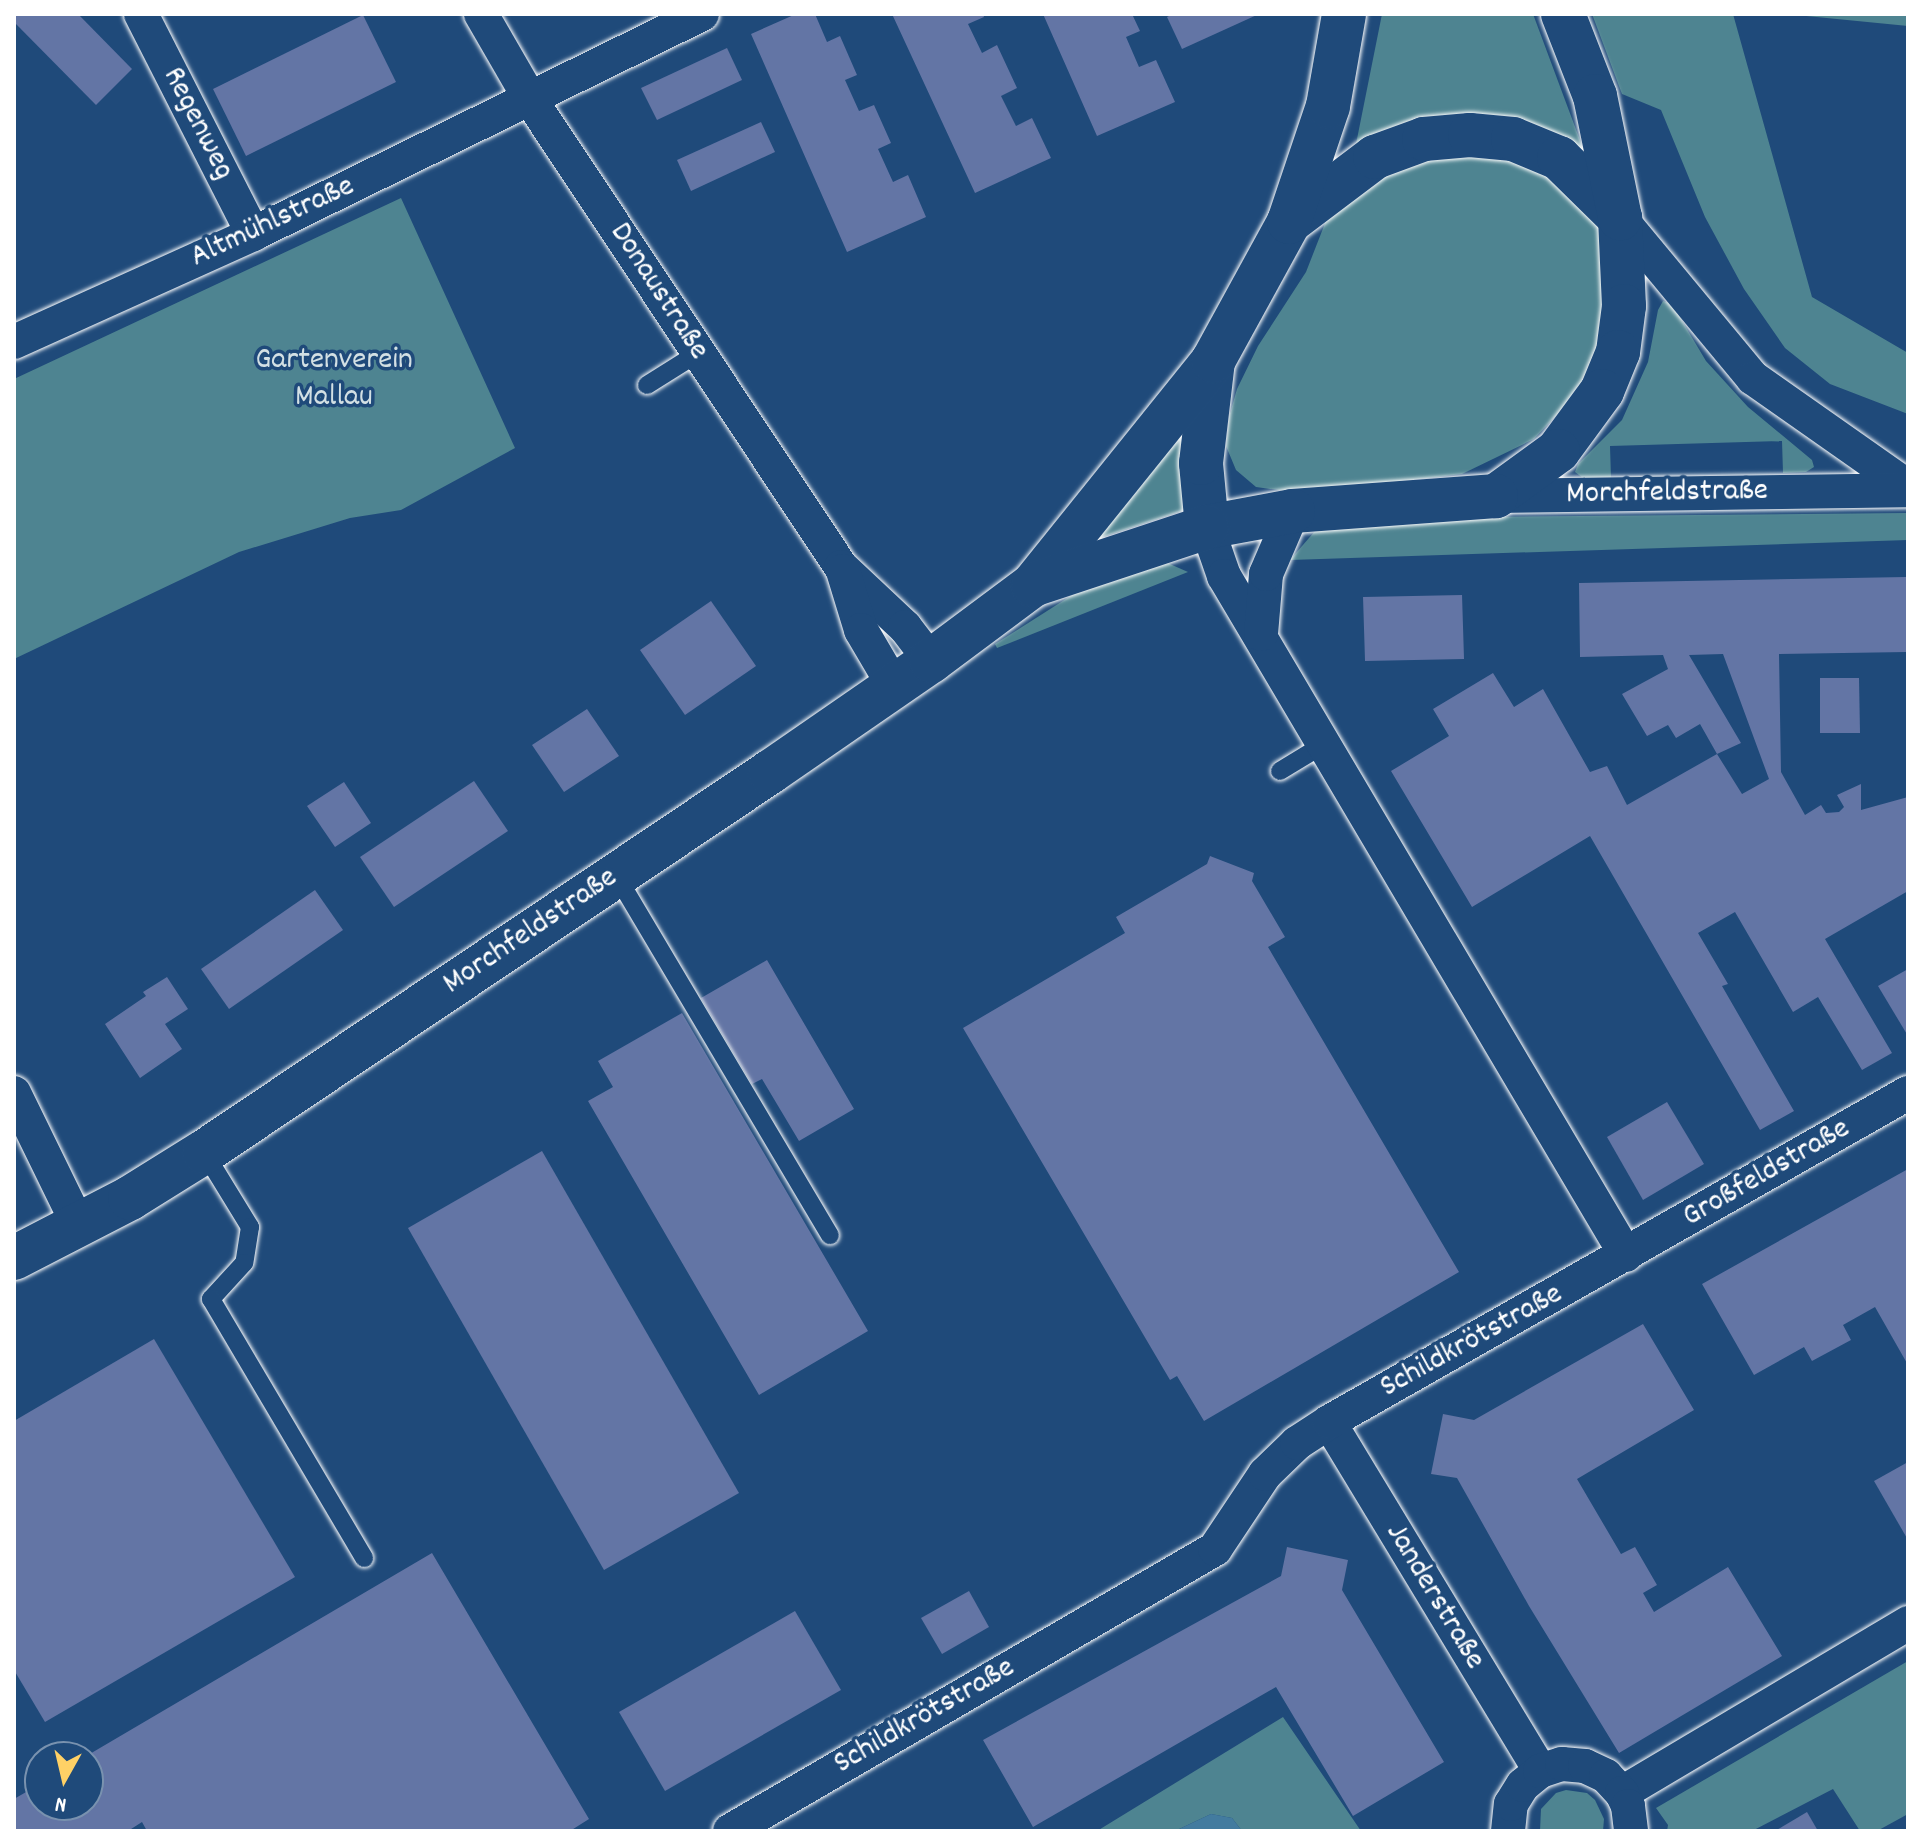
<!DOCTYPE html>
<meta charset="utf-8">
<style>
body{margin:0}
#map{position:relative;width:1922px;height:1845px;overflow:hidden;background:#1f4a7a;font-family:Dekko,sans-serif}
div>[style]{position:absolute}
.green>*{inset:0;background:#4e8491}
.water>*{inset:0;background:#437b9f}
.building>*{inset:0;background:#6375a5}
.roads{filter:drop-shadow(0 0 2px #fff) drop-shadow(0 0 2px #fff)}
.service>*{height:18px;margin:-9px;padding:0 9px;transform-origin:9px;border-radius:9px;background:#1f4a7a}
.minor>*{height:34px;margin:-17px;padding:0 17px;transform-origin:17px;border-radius:17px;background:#1f4a7a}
.secondary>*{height:44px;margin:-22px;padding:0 22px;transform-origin:22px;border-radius:22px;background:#1f4a7a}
.primary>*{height:44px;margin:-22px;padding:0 22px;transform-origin:22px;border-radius:22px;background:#1f4a7a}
span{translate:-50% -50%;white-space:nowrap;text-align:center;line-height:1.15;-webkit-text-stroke:7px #1f4a7a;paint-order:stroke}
.street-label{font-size:32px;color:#fff}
.park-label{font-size:32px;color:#d3e0e4}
.frame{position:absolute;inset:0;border:16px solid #fff;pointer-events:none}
.north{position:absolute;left:24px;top:1741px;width:80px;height:80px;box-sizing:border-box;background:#1f4a7a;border:2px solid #7992af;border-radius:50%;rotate:188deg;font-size:22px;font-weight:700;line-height:32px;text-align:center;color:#fff}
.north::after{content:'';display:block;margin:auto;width:28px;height:36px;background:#ffd166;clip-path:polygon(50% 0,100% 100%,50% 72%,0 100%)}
</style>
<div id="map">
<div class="green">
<div style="clip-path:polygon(1382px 14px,1533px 14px,1587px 159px,1610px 263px,1607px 330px,1586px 384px,1534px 439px,1462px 474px,1301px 493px,1256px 487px,1236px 470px,1226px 446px,1229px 417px,1237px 389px,1258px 346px,1306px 272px,1356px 144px)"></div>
<div style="clip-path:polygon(1592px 14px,1733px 14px,1812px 297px,1908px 353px,1908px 414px,1830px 384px,1785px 348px,1744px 289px,1705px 217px,1661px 110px,1622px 94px)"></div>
<div style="clip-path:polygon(1786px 14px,1908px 14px,1908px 26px)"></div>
<div style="clip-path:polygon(401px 198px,515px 448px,401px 510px,350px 518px,239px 552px,14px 659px,14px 379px)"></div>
<div style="clip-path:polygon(1663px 301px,1672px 304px,1706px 361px,1748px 407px,1812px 460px,1814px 467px,1806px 472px,1783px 473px,1782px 441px,1610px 446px,1611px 478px,1583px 478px,1575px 472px,1578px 464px,1622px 420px,1648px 362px,1658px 310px)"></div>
<div style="clip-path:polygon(1191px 411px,1188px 509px,1081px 544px)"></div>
<div style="clip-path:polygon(1908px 513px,1908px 540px,1290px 560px,1315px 531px,1358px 518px)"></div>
<div style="clip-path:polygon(1163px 561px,1188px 572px,997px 648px,995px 644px,1080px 590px)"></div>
<div style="clip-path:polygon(1908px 1661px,1908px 1814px,1877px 1831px,1860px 1831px,1833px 1789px,1752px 1831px,1667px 1831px,1668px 1825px,1656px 1808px)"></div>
<div style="clip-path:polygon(1283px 1717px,1361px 1831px,1242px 1831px,1232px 1818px,1211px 1814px,1175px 1831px,1097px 1831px)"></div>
<div style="clip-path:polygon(1566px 1790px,1587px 1793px,1595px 1800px,1604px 1819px,1603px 1831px,1540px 1831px,1541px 1809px,1556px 1793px)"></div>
</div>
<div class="water">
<div style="clip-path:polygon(1211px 1814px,1232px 1818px,1242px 1831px,1175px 1831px)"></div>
</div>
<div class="building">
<div style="clip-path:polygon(14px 14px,78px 14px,132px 69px,96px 105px,14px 22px)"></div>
<div style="clip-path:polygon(796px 14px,815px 14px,827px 42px,840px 36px,857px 75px,845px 80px,859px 111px,874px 105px,891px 143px,878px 149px,893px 182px,908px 175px,926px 217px,847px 252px,751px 34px)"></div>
<div style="clip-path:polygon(892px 14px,983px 14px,984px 17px,968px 24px,982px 53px,997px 45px,1017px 88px,1001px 96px,1016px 126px,1032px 118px,1051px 158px,975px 193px)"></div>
<div style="clip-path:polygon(1043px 14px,1132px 14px,1140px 31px,1126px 37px,1139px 67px,1156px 60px,1175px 102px,1097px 136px)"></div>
<div style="clip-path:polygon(1173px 14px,1259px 14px,1182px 49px,1167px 17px)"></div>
<div style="clip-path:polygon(363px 15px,396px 82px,246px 156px,213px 89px)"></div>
<div style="clip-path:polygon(727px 48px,742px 80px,657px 120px,641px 88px)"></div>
<div style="clip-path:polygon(761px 122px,775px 152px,691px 191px,677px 160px)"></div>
<div style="clip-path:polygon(1906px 577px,1907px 652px,1779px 654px,1781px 772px,1805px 815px,1821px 805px,1826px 813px,1839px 812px,1844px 807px,1837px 795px,1861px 784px,1861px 810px,1908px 797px,1908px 891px,1825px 939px,1892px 1053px,1862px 1070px,1818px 997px,1793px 1012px,1735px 912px,1698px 933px,1728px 984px,1722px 986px,1794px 1111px,1760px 1130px,1590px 836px,1472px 907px,1391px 771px,1449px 736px,1433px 709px,1493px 673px,1514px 707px,1543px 689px,1590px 772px,1607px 766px,1627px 805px,1717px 754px,1742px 794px,1769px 779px,1723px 654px,1689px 655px,1741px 743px,1717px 754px,1700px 724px,1676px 738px,1668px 725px,1647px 736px,1622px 694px,1668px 669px,1663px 655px,1580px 657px,1579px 583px)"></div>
<div style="clip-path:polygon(1462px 595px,1464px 659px,1365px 661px,1363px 597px)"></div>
<div style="clip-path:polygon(711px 601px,756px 666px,685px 715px,640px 650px)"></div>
<div style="clip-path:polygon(1820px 678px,1859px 678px,1860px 733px,1820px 733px)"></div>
<div style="clip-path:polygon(587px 709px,619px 756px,564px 792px,532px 745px)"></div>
<div style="clip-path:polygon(474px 781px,508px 831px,394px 907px,360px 857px)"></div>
<div style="clip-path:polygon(344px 782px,371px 823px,335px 847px,307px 806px)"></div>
<div style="clip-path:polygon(1210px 856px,1254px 873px,1252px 881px,1285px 937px,1268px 947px,1459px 1272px,1204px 1421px,1177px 1376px,1170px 1380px,963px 1028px,1125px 933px,1116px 917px,1207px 864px)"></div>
<div style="clip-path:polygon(315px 890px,343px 930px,229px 1009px,201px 969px)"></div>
<div style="clip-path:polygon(767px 960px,854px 1109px,799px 1141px,762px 1079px,752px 1084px,701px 998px)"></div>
<div style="clip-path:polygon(1908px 969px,1908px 1036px,1878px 986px)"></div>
<div style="clip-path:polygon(167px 977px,188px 1009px,165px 1024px,182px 1049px,140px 1078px,105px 1024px,146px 996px,143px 992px)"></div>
<div style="clip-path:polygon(682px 1013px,868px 1331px,759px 1395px,588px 1101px,613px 1087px,598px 1061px)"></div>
<div style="clip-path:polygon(1667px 1102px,1704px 1164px,1643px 1200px,1607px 1137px)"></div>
<div style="clip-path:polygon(542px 1151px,739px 1493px,604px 1570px,408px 1228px)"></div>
<div style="clip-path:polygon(1908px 1169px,1908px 1365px,1875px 1307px,1843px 1325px,1851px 1340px,1812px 1361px,1804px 1347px,1754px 1375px,1702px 1284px)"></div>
<div style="clip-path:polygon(1643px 1324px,1694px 1410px,1577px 1479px,1621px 1554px,1635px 1547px,1657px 1585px,1643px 1593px,1654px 1612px,1728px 1567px,1782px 1656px,1619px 1753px,1529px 1606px,1457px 1478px,1431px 1474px,1443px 1414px,1474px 1420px)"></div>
<div style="clip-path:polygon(154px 1339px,295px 1577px,45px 1722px,14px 1670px,14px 1421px)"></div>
<div style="clip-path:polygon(1908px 1462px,1908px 1540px,1874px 1481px)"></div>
<div style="clip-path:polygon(1287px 1547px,1348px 1560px,1342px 1590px,1444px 1762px,1353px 1816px,1276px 1687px,1033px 1827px,983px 1740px,1281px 1576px)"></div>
<div style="clip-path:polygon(432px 1553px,589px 1819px,570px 1831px,147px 1831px,142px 1822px,128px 1831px,14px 1831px,14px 1799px,40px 1784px,40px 1805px,88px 1805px,88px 1755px)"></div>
<div style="clip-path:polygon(969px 1591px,989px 1627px,942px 1654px,921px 1618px)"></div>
<div style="clip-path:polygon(795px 1611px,841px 1690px,665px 1791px,619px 1712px)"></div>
<div style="clip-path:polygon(1807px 1812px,1818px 1831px,1775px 1831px)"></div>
</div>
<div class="roads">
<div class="service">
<div style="left:647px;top:385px;width:60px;rotate:-32.1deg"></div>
<div style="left:1280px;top:771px;width:54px;rotate:-31.3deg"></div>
<div style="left:616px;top:875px;width:419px;rotate:59.3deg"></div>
<div style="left:204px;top:1152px;width:88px;rotate:58.5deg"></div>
<div style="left:250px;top:1227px;width:36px;rotate:99deg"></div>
<div style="left:244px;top:1263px;width:49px;rotate:132.5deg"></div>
<div style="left:211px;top:1299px;width:301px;rotate:59.4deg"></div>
</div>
<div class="minor">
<div style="left:141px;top:14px;width:247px;rotate:63deg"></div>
<div style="left:481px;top:14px;width:98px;rotate:60deg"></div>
<div style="left:530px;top:99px;width:562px;rotate:56.39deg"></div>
<div style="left:841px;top:567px;width:88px;rotate:43.2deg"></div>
<div style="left:905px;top:627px;width:43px;rotate:52.6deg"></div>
<div style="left:1620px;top:218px;width:208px;rotate:50.3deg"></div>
<div style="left:1753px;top:378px;width:189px;rotate:35.1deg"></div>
<div style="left:14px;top:342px;width:262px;rotate:-24.3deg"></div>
<div style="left:253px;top:234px;width:500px;rotate:-26.1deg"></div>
<div style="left:1496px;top:496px;width:412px;rotate:-0.8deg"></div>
<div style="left:1207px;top:527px;width:52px;rotate:70.9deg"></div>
<div style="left:1224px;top:576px;width:789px;rotate:59.37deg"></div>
<div style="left:843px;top:571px;width:62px;rotate:73deg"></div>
<div style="left:861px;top:630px;width:65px;rotate:59.5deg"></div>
<div style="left:1261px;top:634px;width:60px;rotate:-85.2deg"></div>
<div style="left:1266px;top:574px;width:69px;rotate:-66.8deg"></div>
<div style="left:14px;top:1093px;width:148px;rotate:64deg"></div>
<div style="left:1329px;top:1422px;width:408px;rotate:58.8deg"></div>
<div style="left:1622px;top:1793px;width:333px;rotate:-30.7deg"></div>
<div style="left:730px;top:1831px;width:561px;rotate:-30.18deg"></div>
<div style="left:1215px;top:1549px;width:90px;rotate:-56.3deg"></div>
<div style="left:1265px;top:1474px;width:45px;rotate:-44.1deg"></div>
<div style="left:1297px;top:1443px;width:38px;rotate:-33deg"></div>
<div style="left:1329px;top:1422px;width:666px;rotate:-29.61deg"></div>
<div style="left:1508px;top:1831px;width:27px;rotate:-84deg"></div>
<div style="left:1511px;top:1804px;width:22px;rotate:-58deg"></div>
<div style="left:1523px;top:1785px;width:22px;rotate:-39deg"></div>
<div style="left:1540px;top:1771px;width:23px;rotate:-18deg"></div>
<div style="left:1562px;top:1764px;width:23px;rotate:5deg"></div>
<div style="left:1585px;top:1766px;width:23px;rotate:25deg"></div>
<div style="left:1606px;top:1776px;width:23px;rotate:47deg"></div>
<div style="left:1622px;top:1793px;width:14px;rotate:65deg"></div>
<div style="left:1628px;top:1806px;width:25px;rotate:83deg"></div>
</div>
<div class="secondary">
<div style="left:1207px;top:527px;width:64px;rotate:-95.4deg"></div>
<div style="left:1201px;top:463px;width:103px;rotate:-83.3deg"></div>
<div style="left:14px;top:1258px;width:131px;rotate:-27.3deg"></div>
<div style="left:130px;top:1198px;width:87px;rotate:-31.9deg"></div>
<div style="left:204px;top:1152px;width:682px;rotate:-33.88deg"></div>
<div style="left:770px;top:772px;width:196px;rotate:-34.6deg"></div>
<div style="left:931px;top:661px;width:127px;rotate:-36.7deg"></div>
<div style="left:1033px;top:585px;width:287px;rotate:-51.2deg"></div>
<div style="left:1213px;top:361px;width:158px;rotate:-61.3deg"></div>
<div style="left:1289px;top:222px;width:108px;rotate:-37.1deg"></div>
<div style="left:1375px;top:157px;width:52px;rotate:-20.2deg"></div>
<div style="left:1424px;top:139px;width:46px;rotate:-5deg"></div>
<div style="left:1470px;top:135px;width:43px;rotate:5.3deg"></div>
<div style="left:1513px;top:139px;width:50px;rotate:22.4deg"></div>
<div style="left:1559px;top:158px;width:86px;rotate:44.5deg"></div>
<div style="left:1620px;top:218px;width:88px;rotate:87.4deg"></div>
<div style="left:1624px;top:306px;width:46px;rotate:97.4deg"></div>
<div style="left:1618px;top:352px;width:42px;rotate:112.3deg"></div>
<div style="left:1602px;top:391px;width:74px;rotate:126.3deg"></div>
<div style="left:1558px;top:451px;width:77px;rotate:144deg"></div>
<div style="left:1496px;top:496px;width:204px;rotate:175.8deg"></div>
<div style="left:1293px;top:511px;width:87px;rotate:169.5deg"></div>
<div style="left:1207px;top:527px;width:183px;rotate:161.6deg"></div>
</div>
<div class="primary">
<div style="left:1563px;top:14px;width:88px;rotate:68.7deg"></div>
<div style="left:1595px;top:96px;width:125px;rotate:78.4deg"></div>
<div style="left:1289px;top:222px;width:122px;rotate:-71.4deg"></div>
<div style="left:1328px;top:106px;width:93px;rotate:-80.1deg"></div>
</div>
</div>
<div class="street-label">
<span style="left:197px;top:124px;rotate:63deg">Regenweg</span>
<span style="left:273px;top:223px;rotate:-25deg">Altmühlstraße</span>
<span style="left:658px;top:292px;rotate:57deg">Donaustraße</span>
<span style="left:1667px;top:494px;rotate:-1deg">Morchfeldstraße</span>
<span style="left:531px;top:932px;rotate:-34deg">Morchfeldstraße</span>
<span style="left:1767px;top:1174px;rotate:-30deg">Großfeldstraße</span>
<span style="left:1472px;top:1342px;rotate:-29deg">Schildkrötstraße</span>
<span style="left:1434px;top:1597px;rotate:59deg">Janderstraße</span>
<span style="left:925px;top:1717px;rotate:-30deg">Schildkrötstraße</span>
</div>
<div class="park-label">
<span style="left:334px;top:380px">Gartenverein<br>Mallau</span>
</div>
<div class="frame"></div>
<div class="north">N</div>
</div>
